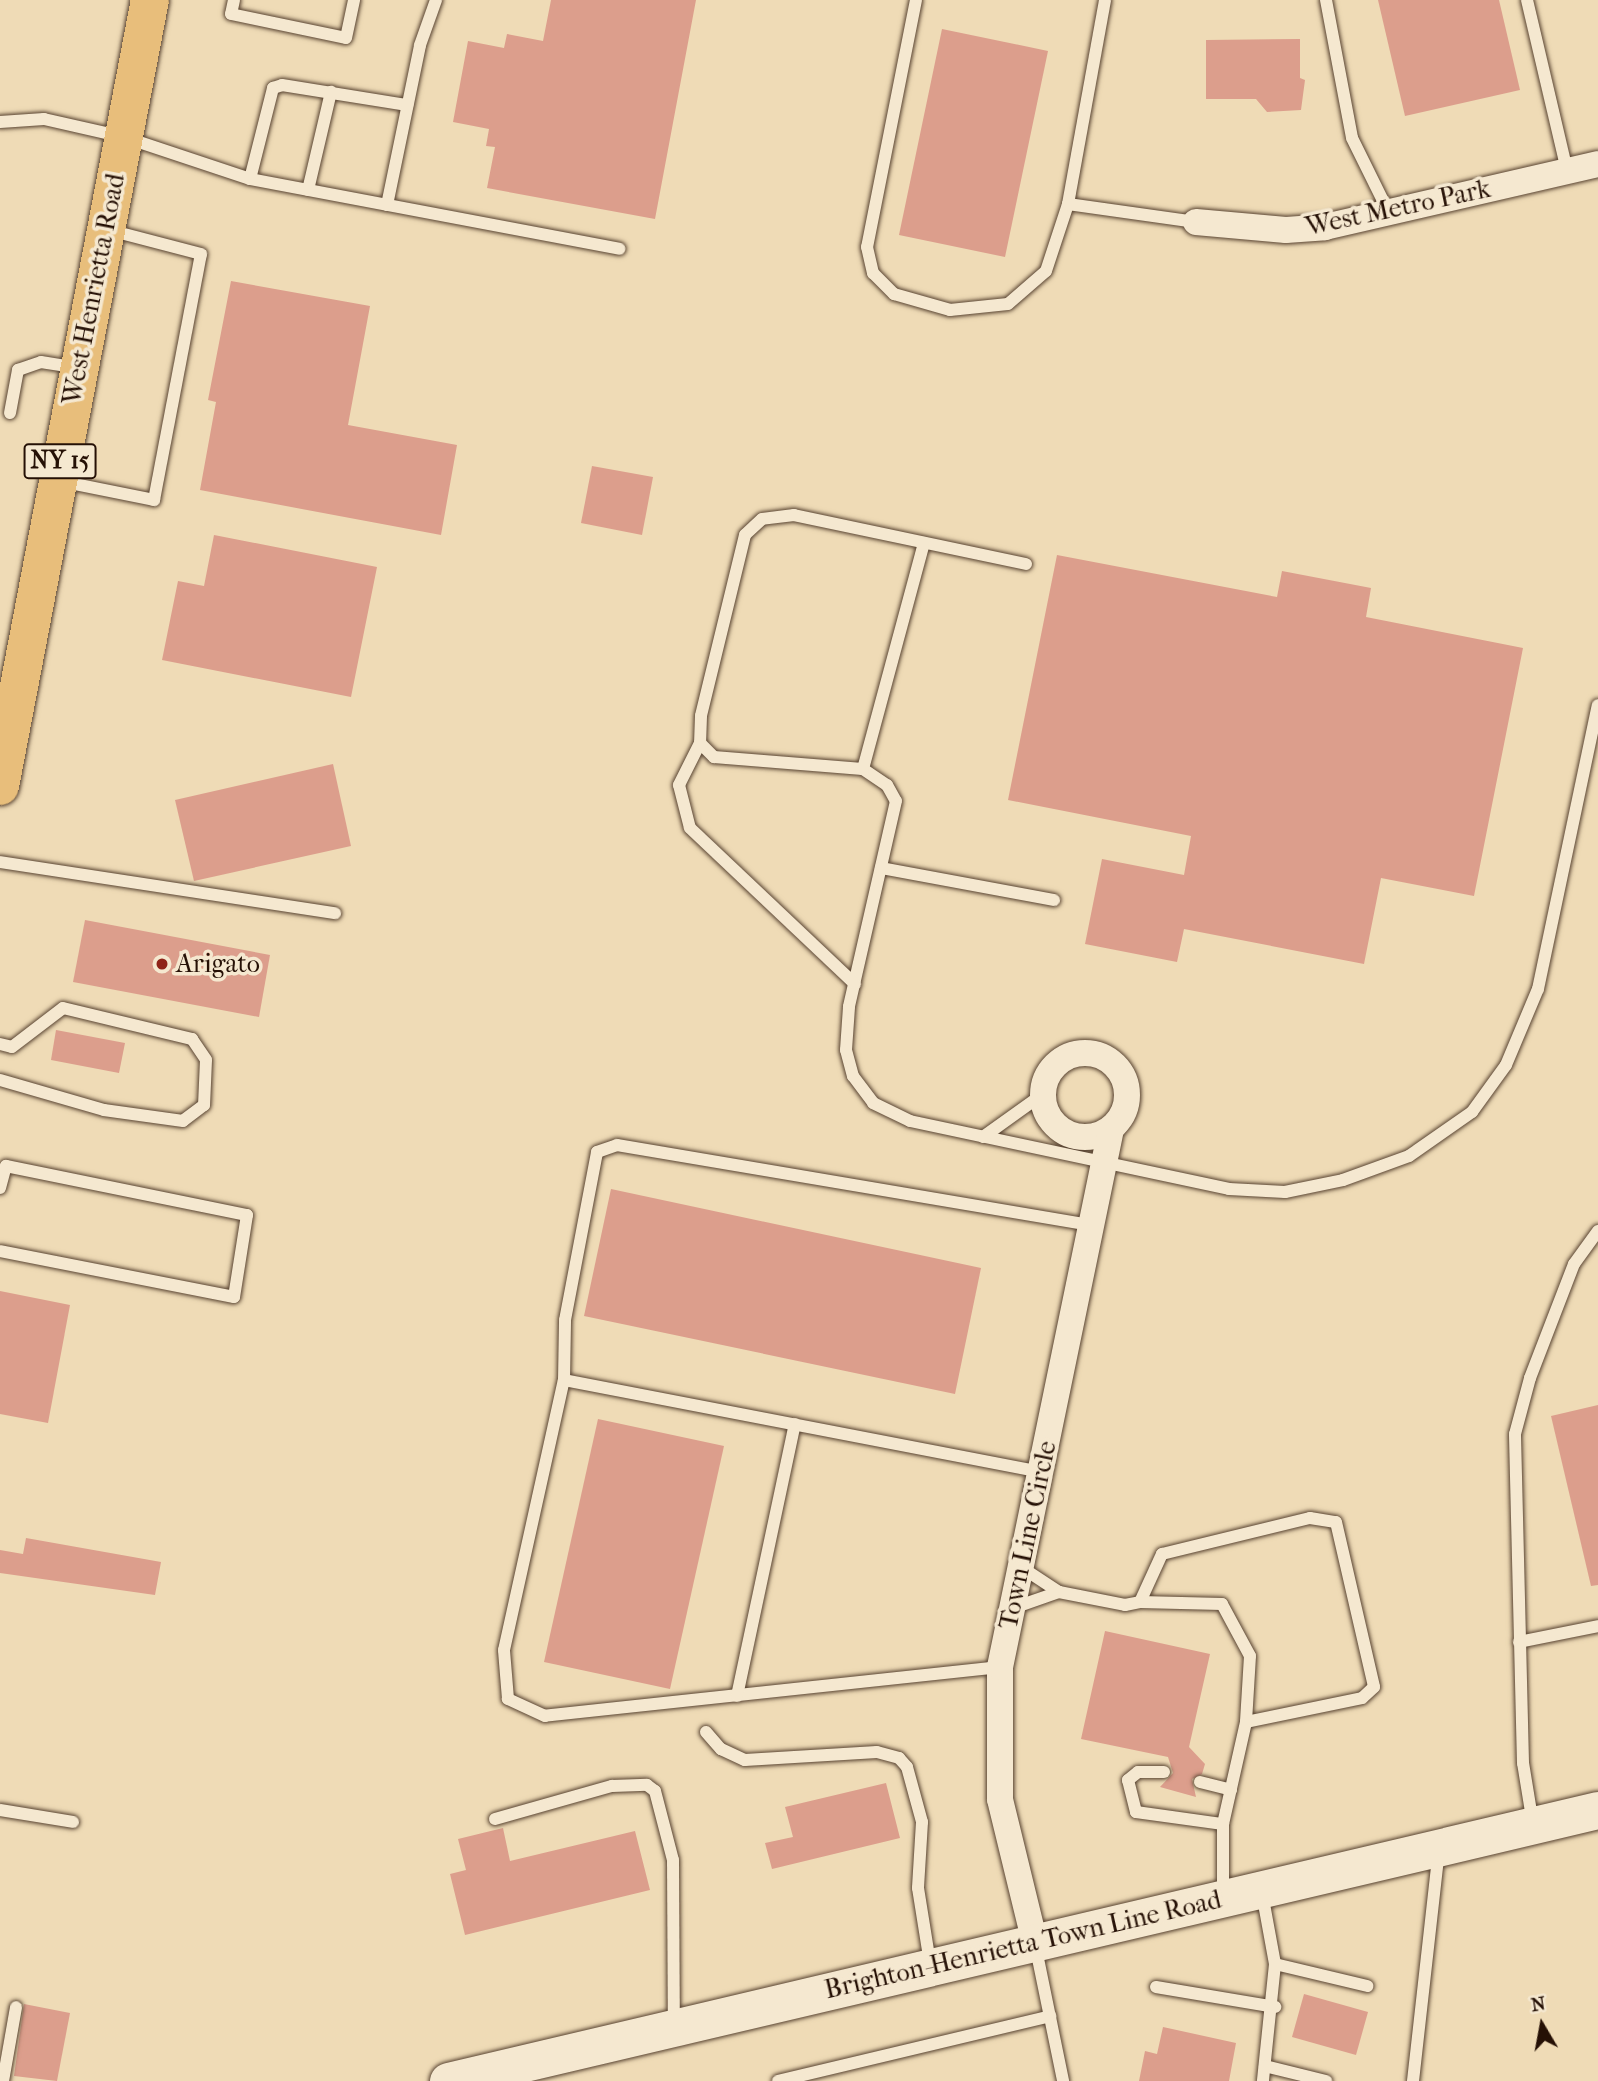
<!DOCTYPE html>
<style>
body{margin:0}
#map{position:relative;width:1598px;height:2081px;overflow:hidden;background:#efdbb6;font-family:"IM FELL French Canon",serif}
div>[style]{position:absolute}
.building>*{inset:0;background:#dc9e8c}
.roads{filter:drop-shadow(0 0 2px #584331) drop-shadow(0 0 2px #584331)}
.lane>*{height:12px;margin:-6px;padding:0 6px;transform-origin:6px;border-radius:6px;background:#f5e8d0}
.street>*{height:26px;margin:-13px;padding:0 13px;transform-origin:13px;border-radius:13px;background:#f5e8d0}
.street>.ring{margin:-13px;padding:0;box-sizing:content-box;background:none;border:26px solid #f5e8d0;border-radius:50%}
.secondary>*{height:37px;margin:-18.5px;padding:0 18.5px;transform-origin:18.5px;border-radius:18.5px;background:#f5e8d0}
.primary>*{height:38px;margin:-19px;padding:0 19px;transform-origin:19px;border-radius:19px;background:#e8be7b}
.dots>*{width:19px;height:19px;translate:-50% -50%;box-sizing:border-box;border:4px solid #f5e8d0;border-radius:50%}
span{translate:-50% -50%;white-space:nowrap;text-align:center;line-height:1.15;-webkit-text-stroke:7px #f5e8d0;paint-order:stroke}
.shield-label span{padding:2px 5px;background:#f5e8d0;border:2px solid;border-radius:5px;-webkit-text-stroke-width:0}
.shield-label{font-size:24px;color:#251005;font-weight:700}
.street-label{font-size:26px;color:#251005}
.poi-label{font-size:26px;color:#251005}
.left{translate:0 -50%;text-align:left}
.north{position:absolute;left:1507px;top:1990px;width:70px;height:70px;-webkit-text-stroke:5px #f5e8d0;paint-order:stroke;rotate:350deg;font-size:19px;font-weight:700;line-height:28px;text-align:center;color:#251005}
.north::after{content:'';display:block;margin:auto;width:24px;height:32px;background:#251005;clip-path:polygon(50% 0,100% 100%,50% 72%,0 100%)}
</style>
<div id="map">
<div class="building">
<div style="clip-path:polygon(551px 0,696px 0,655px 219px,487px 188px,495px 147px,486px 146px,489px 129px,453px 122px,468px 41px,504px 48px,507px 34px,543px 41px)"></div>
<div style="clip-path:polygon(1378px 0,1499px 0,1520px 90px,1405px 116px)"></div>
<div style="clip-path:polygon(942px 29px,1048px 51px,1005px 257px,899px 235px)"></div>
<div style="clip-path:polygon(1300px 39px,1300px 78px,1305px 80px,1301px 110px,1267px 112px,1256px 99px,1206px 99px,1206px 40px)"></div>
<div style="clip-path:polygon(231px 281px,370px 306px,348px 425px,457px 445px,441px 535px,200px 490px,216px 402px,208px 400px)"></div>
<div style="clip-path:polygon(592px 466px,653px 477px,642px 535px,581px 523px)"></div>
<div style="clip-path:polygon(214px 535px,377px 567px,351px 697px,162px 660px,178px 581px,204px 586px)"></div>
<div style="clip-path:polygon(1057px 555px,1277px 597px,1282px 571px,1371px 588px,1366px 617px,1523px 648px,1474px 896px,1381px 878px,1364px 964px,1184px 929px,1177px 962px,1085px 944px,1102px 859px,1184px 875px,1191px 836px,1008px 800px)"></div>
<div style="clip-path:polygon(333px 764px,351px 846px,194px 881px,175px 800px)"></div>
<div style="clip-path:polygon(85px 920px,270px 955px,259px 1017px,73px 982px)"></div>
<div style="clip-path:polygon(56px 1030px,125px 1043px,119px 1073px,51px 1060px)"></div>
<div style="clip-path:polygon(611px 1189px,981px 1268px,955px 1394px,584px 1316px)"></div>
<div style="clip-path:polygon(0 1291px,70px 1305px,48px 1423px,0 1414px)"></div>
<div style="clip-path:polygon(1598px 1405px,1598px 1585px,1591px 1586px,1551px 1416px)"></div>
<div style="clip-path:polygon(598px 1419px,724px 1446px,670px 1689px,544px 1662px)"></div>
<div style="clip-path:polygon(26px 1538px,161px 1562px,155px 1595px,0 1573px,0 1550px,23px 1554px)"></div>
<div style="clip-path:polygon(1105px 1631px,1210px 1654px,1189px 1747px,1205px 1764px,1202px 1774px,1192px 1779px,1196px 1797px,1160px 1787px,1173px 1773px,1168px 1757px,1081px 1739px)"></div>
<div style="clip-path:polygon(886px 1783px,900px 1838px,772px 1869px,765px 1843px,793px 1837px,785px 1807px)"></div>
<div style="clip-path:polygon(503px 1828px,510px 1861px,635px 1831px,650px 1890px,465px 1935px,450px 1874px,466px 1870px,458px 1839px)"></div>
<div style="clip-path:polygon(1304px 1994px,1368px 2012px,1356px 2055px,1292px 2037px)"></div>
<div style="clip-path:polygon(24px 2004px,70px 2013px,57px 2081px,14px 2076px)"></div>
<div style="clip-path:polygon(1163px 2027px,1236px 2043px,1229px 2081px,1139px 2081px,1145px 2051px,1157px 2054px)"></div>
</div>
<div class="roads">
<div class="lane">
<div style="left:234px;top:0;width:14px;rotate:102deg"></div>
<div style="left:231px;top:14px;width:117px;rotate:11.8deg"></div>
<div style="left:346px;top:38px;width:39px;rotate:-78deg"></div>
<div style="left:916px;top:0;width:252px;rotate:101.2deg"></div>
<div style="left:867px;top:247px;width:27px;rotate:77deg"></div>
<div style="left:873px;top:273px;width:30px;rotate:45deg"></div>
<div style="left:894px;top:294px;width:58px;rotate:15.9deg"></div>
<div style="left:950px;top:310px;width:58px;rotate:-5.9deg"></div>
<div style="left:1008px;top:304px;width:50px;rotate:-41deg"></div>
<div style="left:1046px;top:271px;width:71px;rotate:-71.8deg"></div>
<div style="left:1068px;top:204px;width:207px;rotate:-79.7deg"></div>
<div style="left:1326px;top:0;width:140px;rotate:79.3deg"></div>
<div style="left:1352px;top:138px;width:84px;rotate:63.7deg"></div>
<div style="left:1527px;top:0;width:176px;rotate:76.8deg"></div>
<div style="left:0;top:122px;width:44px;rotate:-3.9deg"></div>
<div style="left:44px;top:119px;width:82px;rotate:12.7deg"></div>
<div style="left:124px;top:137px;width:133px;rotate:18.4deg"></div>
<div style="left:250px;top:179px;width:376px;rotate:10.7deg"></div>
<div style="left:250px;top:179px;width:94px;rotate:-75.8deg"></div>
<div style="left:273px;top:88px;width:9px;rotate:-18deg"></div>
<div style="left:282px;top:85px;width:127px;rotate:9.1deg"></div>
<div style="left:308px;top:190px;width:101px;rotate:-76.8deg"></div>
<div style="left:1068px;top:204px;width:129px;rotate:8deg"></div>
<div style="left:387px;top:205px;width:163px;rotate:-78.3deg"></div>
<div style="left:420px;top:45px;width:48px;rotate:-70.4deg"></div>
<div style="left:10px;top:413px;width:44px;rotate:-79.5deg"></div>
<div style="left:18px;top:370px;width:24px;rotate:-19deg"></div>
<div style="left:41px;top:362px;width:36px;rotate:9deg"></div>
<div style="left:60px;top:481px;width:96px;rotate:11.4deg"></div>
<div style="left:154px;top:500px;width:250px;rotate:-79.2deg"></div>
<div style="left:201px;top:254px;width:95px;rotate:-165.4deg"></div>
<div style="left:1026px;top:564px;width:237px;rotate:-168.1deg"></div>
<div style="left:794px;top:515px;width:32px;rotate:173deg"></div>
<div style="left:762px;top:519px;width:23px;rotate:137deg"></div>
<div style="left:745px;top:535px;width:186px;rotate:103.7deg"></div>
<div style="left:701px;top:716px;width:27px;rotate:92deg"></div>
<div style="left:700px;top:743px;width:20px;rotate:45deg"></div>
<div style="left:714px;top:757px;width:149px;rotate:4.6deg"></div>
<div style="left:863px;top:769px;width:29px;rotate:34deg"></div>
<div style="left:887px;top:785px;width:18px;rotate:61deg"></div>
<div style="left:896px;top:801px;width:211px;rotate:102.9deg"></div>
<div style="left:849px;top:1007px;width:43px;rotate:94deg"></div>
<div style="left:846px;top:1050px;width:27px;rotate:75deg"></div>
<div style="left:853px;top:1076px;width:34px;rotate:53deg"></div>
<div style="left:873px;top:1103px;width:41px;rotate:25.9deg"></div>
<div style="left:910px;top:1121px;width:326px;rotate:12deg"></div>
<div style="left:1229px;top:1189px;width:56px;rotate:3.1deg"></div>
<div style="left:1285px;top:1192px;width:59px;rotate:-11.7deg"></div>
<div style="left:1343px;top:1180px;width:70px;rotate:-20deg"></div>
<div style="left:1409px;top:1156px;width:77px;rotate:-34.9deg"></div>
<div style="left:1472px;top:1112px;width:58px;rotate:-54.1deg"></div>
<div style="left:1506px;top:1065px;width:82px;rotate:-67.2deg"></div>
<div style="left:1538px;top:989px;width:290px;rotate:-78.1deg"></div>
<div style="left:700px;top:743px;width:47px;rotate:116.6deg"></div>
<div style="left:679px;top:785px;width:44px;rotate:75.7deg"></div>
<div style="left:690px;top:828px;width:227px;rotate:43.4deg"></div>
<div style="left:863px;top:769px;width:234px;rotate:-74.9deg"></div>
<div style="left:0;top:862px;width:339px;rotate:8.7deg"></div>
<div style="left:881px;top:868px;width:176px;rotate:10.5deg"></div>
<div style="left:0;top:1044px;width:12px;rotate:14deg"></div>
<div style="left:12px;top:1047px;width:64px;rotate:-37.4deg"></div>
<div style="left:63px;top:1008px;width:133px;rotate:13.5deg"></div>
<div style="left:192px;top:1039px;width:25px;rotate:56deg"></div>
<div style="left:206px;top:1060px;width:45px;rotate:92.5deg"></div>
<div style="left:204px;top:1105px;width:26px;rotate:143deg"></div>
<div style="left:183px;top:1121px;width:80px;rotate:-172.1deg"></div>
<div style="left:104px;top:1110px;width:108px;rotate:-163.9deg"></div>
<div style="left:983px;top:1137px;width:74px;rotate:-35.6deg"></div>
<div style="left:0;top:1188px;width:23px;rotate:-75deg"></div>
<div style="left:6px;top:1166px;width:246px;rotate:11.5deg"></div>
<div style="left:247px;top:1215px;width:83px;rotate:99deg"></div>
<div style="left:234px;top:1297px;width:238px;rotate:-168.9deg"></div>
<div style="left:564px;top:1380px;width:486px;rotate:10.9deg"></div>
<div style="left:1021px;top:1567px;width:45px;rotate:33.3deg"></div>
<div style="left:1059px;top:1592px;width:67px;rotate:11.1deg"></div>
<div style="left:1125px;top:1605px;width:15px;rotate:-11deg"></div>
<div style="left:1140px;top:1602px;width:53px;rotate:-65.4deg"></div>
<div style="left:1162px;top:1554px;width:152px;rotate:-13.7deg"></div>
<div style="left:1310px;top:1518px;width:26px;rotate:9deg"></div>
<div style="left:1336px;top:1522px;width:169px;rotate:77deg"></div>
<div style="left:1374px;top:1687px;width:16px;rotate:137deg"></div>
<div style="left:1362px;top:1698px;width:118px;rotate:168.3deg"></div>
<div style="left:1246px;top:1722px;width:105px;rotate:102.7deg"></div>
<div style="left:1223px;top:1824px;width:70px;rotate:90deg"></div>
<div style="left:1140px;top:1602px;width:82px;rotate:1.4deg"></div>
<div style="left:1222px;top:1604px;width:59px;rotate:61.7deg"></div>
<div style="left:1250px;top:1656px;width:66px;rotate:93.5deg"></div>
<div style="left:1013px;top:1608px;width:49px;rotate:-19.2deg"></div>
<div style="left:1519px;top:1642px;width:81px;rotate:-11.4deg"></div>
<div style="left:1000px;top:1667px;width:458px;rotate:173.9deg"></div>
<div style="left:545px;top:1716px;width:41px;rotate:-155.3deg"></div>
<div style="left:508px;top:1699px;width:49px;rotate:-94.7deg"></div>
<div style="left:504px;top:1650px;width:277px;rotate:-77.5deg"></div>
<div style="left:564px;top:1380px;width:60px;rotate:-89deg"></div>
<div style="left:565px;top:1320px;width:171px;rotate:-79.2deg"></div>
<div style="left:597px;top:1152px;width:21px;rotate:-19deg"></div>
<div style="left:617px;top:1145px;width:482px;rotate:9.6deg"></div>
<div style="left:737px;top:1696px;width:278px;rotate:-78deg"></div>
<div style="left:706px;top:1732px;width:23px;rotate:49deg"></div>
<div style="left:721px;top:1749px;width:26px;rotate:25deg"></div>
<div style="left:745px;top:1760px;width:132px;rotate:-3.5deg"></div>
<div style="left:877px;top:1752px;width:23px;rotate:15deg"></div>
<div style="left:899px;top:1758px;width:12px;rotate:48deg"></div>
<div style="left:907px;top:1767px;width:57px;rotate:74.7deg"></div>
<div style="left:922px;top:1822px;width:66px;rotate:93.5deg"></div>
<div style="left:918px;top:1888px;width:76px;rotate:80.9deg"></div>
<div style="left:1164px;top:1772px;width:26px;rotate:180deg"></div>
<div style="left:1138px;top:1772px;width:13px;rotate:141deg"></div>
<div style="left:1128px;top:1780px;width:33px;rotate:76deg"></div>
<div style="left:1136px;top:1812px;width:88px;rotate:7.9deg"></div>
<div style="left:1200px;top:1782px;width:32px;rotate:14deg"></div>
<div style="left:0;top:1810px;width:74px;rotate:9.3deg"></div>
<div style="left:495px;top:1819px;width:122px;rotate:-15.8deg"></div>
<div style="left:612px;top:1786px;width:35px;rotate:-2deg"></div>
<div style="left:647px;top:1785px;width:10px;rotate:37deg"></div>
<div style="left:655px;top:1791px;width:71px;rotate:75.4deg"></div>
<div style="left:673px;top:1860px;width:164px;rotate:89.7deg"></div>
<div style="left:1533px;top:1824px;width:62px;rotate:-99.3deg"></div>
<div style="left:1523px;top:1763px;width:329px;rotate:-91.4deg"></div>
<div style="left:1515px;top:1434px;width:58px;rotate:-75deg"></div>
<div style="left:1530px;top:1378px;width:122px;rotate:-68.9deg"></div>
<div style="left:1574px;top:1264px;width:41px;rotate:-54deg"></div>
<div style="left:1262px;top:1893px;width:72px;rotate:79.6deg"></div>
<div style="left:1275px;top:1964px;width:118px;rotate:95.9deg"></div>
<div style="left:1035px;top:1944px;width:140px;rotate:78.4deg"></div>
<div style="left:1275px;top:1964px;width:95px;rotate:13.4deg"></div>
<div style="left:1156px;top:1987px;width:121px;rotate:9.5deg"></div>
<div style="left:1265px;top:2066px;width:63px;rotate:13.8deg"></div>
<div style="left:3px;top:2081px;width:75px;rotate:-80deg"></div>
<div style="left:778px;top:2081px;width:280px;rotate:-13.4deg"></div>
<div style="left:1413px;top:2081px;width:231px;rotate:-83.6deg"></div>
</div>
<div class="street">
<div style="left:1196px;top:222px;width:90px;rotate:5.1deg"></div>
<div style="left:1286px;top:230px;width:39px;rotate:-4deg"></div>
<div style="left:1325px;top:227px;width:280px;rotate:-13deg"></div>
<div class="ring" style="left:1043px;top:1053px;width:58px;height:58px"></div>
<div style="left:1035px;top:1943px;width:148px;rotate:-103.7deg"></div>
<div style="left:1000px;top:1799px;width:132px;rotate:-90deg"></div>
<div style="left:1000px;top:1667px;width:549px;rotate:-78.34deg"></div>
</div>
<div class="secondary">
<div style="left:448px;top:2081px;width:1181px;rotate:-13.26deg"></div>
</div>
<div class="primary">
<div style="left:0;top:786px;width:800px;rotate:-79.2deg"></div>
</div>
</div>
<div class="dots">
<div style="left:162px;top:964px;background:#8f2418"></div>
</div>
<div class="shield-label">
<span style="left:60px;top:461px">NY 15</span>
</div>
<div class="street-label">
<span style="left:1398px;top:208px;rotate:-12deg">West Metro Park</span>
<span style="left:94px;top:289px;rotate:-79deg">West Henrietta Road</span>
<span style="left:1028px;top:1535px;rotate:-78deg">Town Line Circle</span>
<span style="left:1023px;top:1945px;rotate:-13deg">Brighton-Henrietta Town Line Road</span>
</div>
<div class="poi-label">
<span class="left" style="left:176px;top:964px">Arigato</span>
</div>
<div class="north">N</div>
</div>
